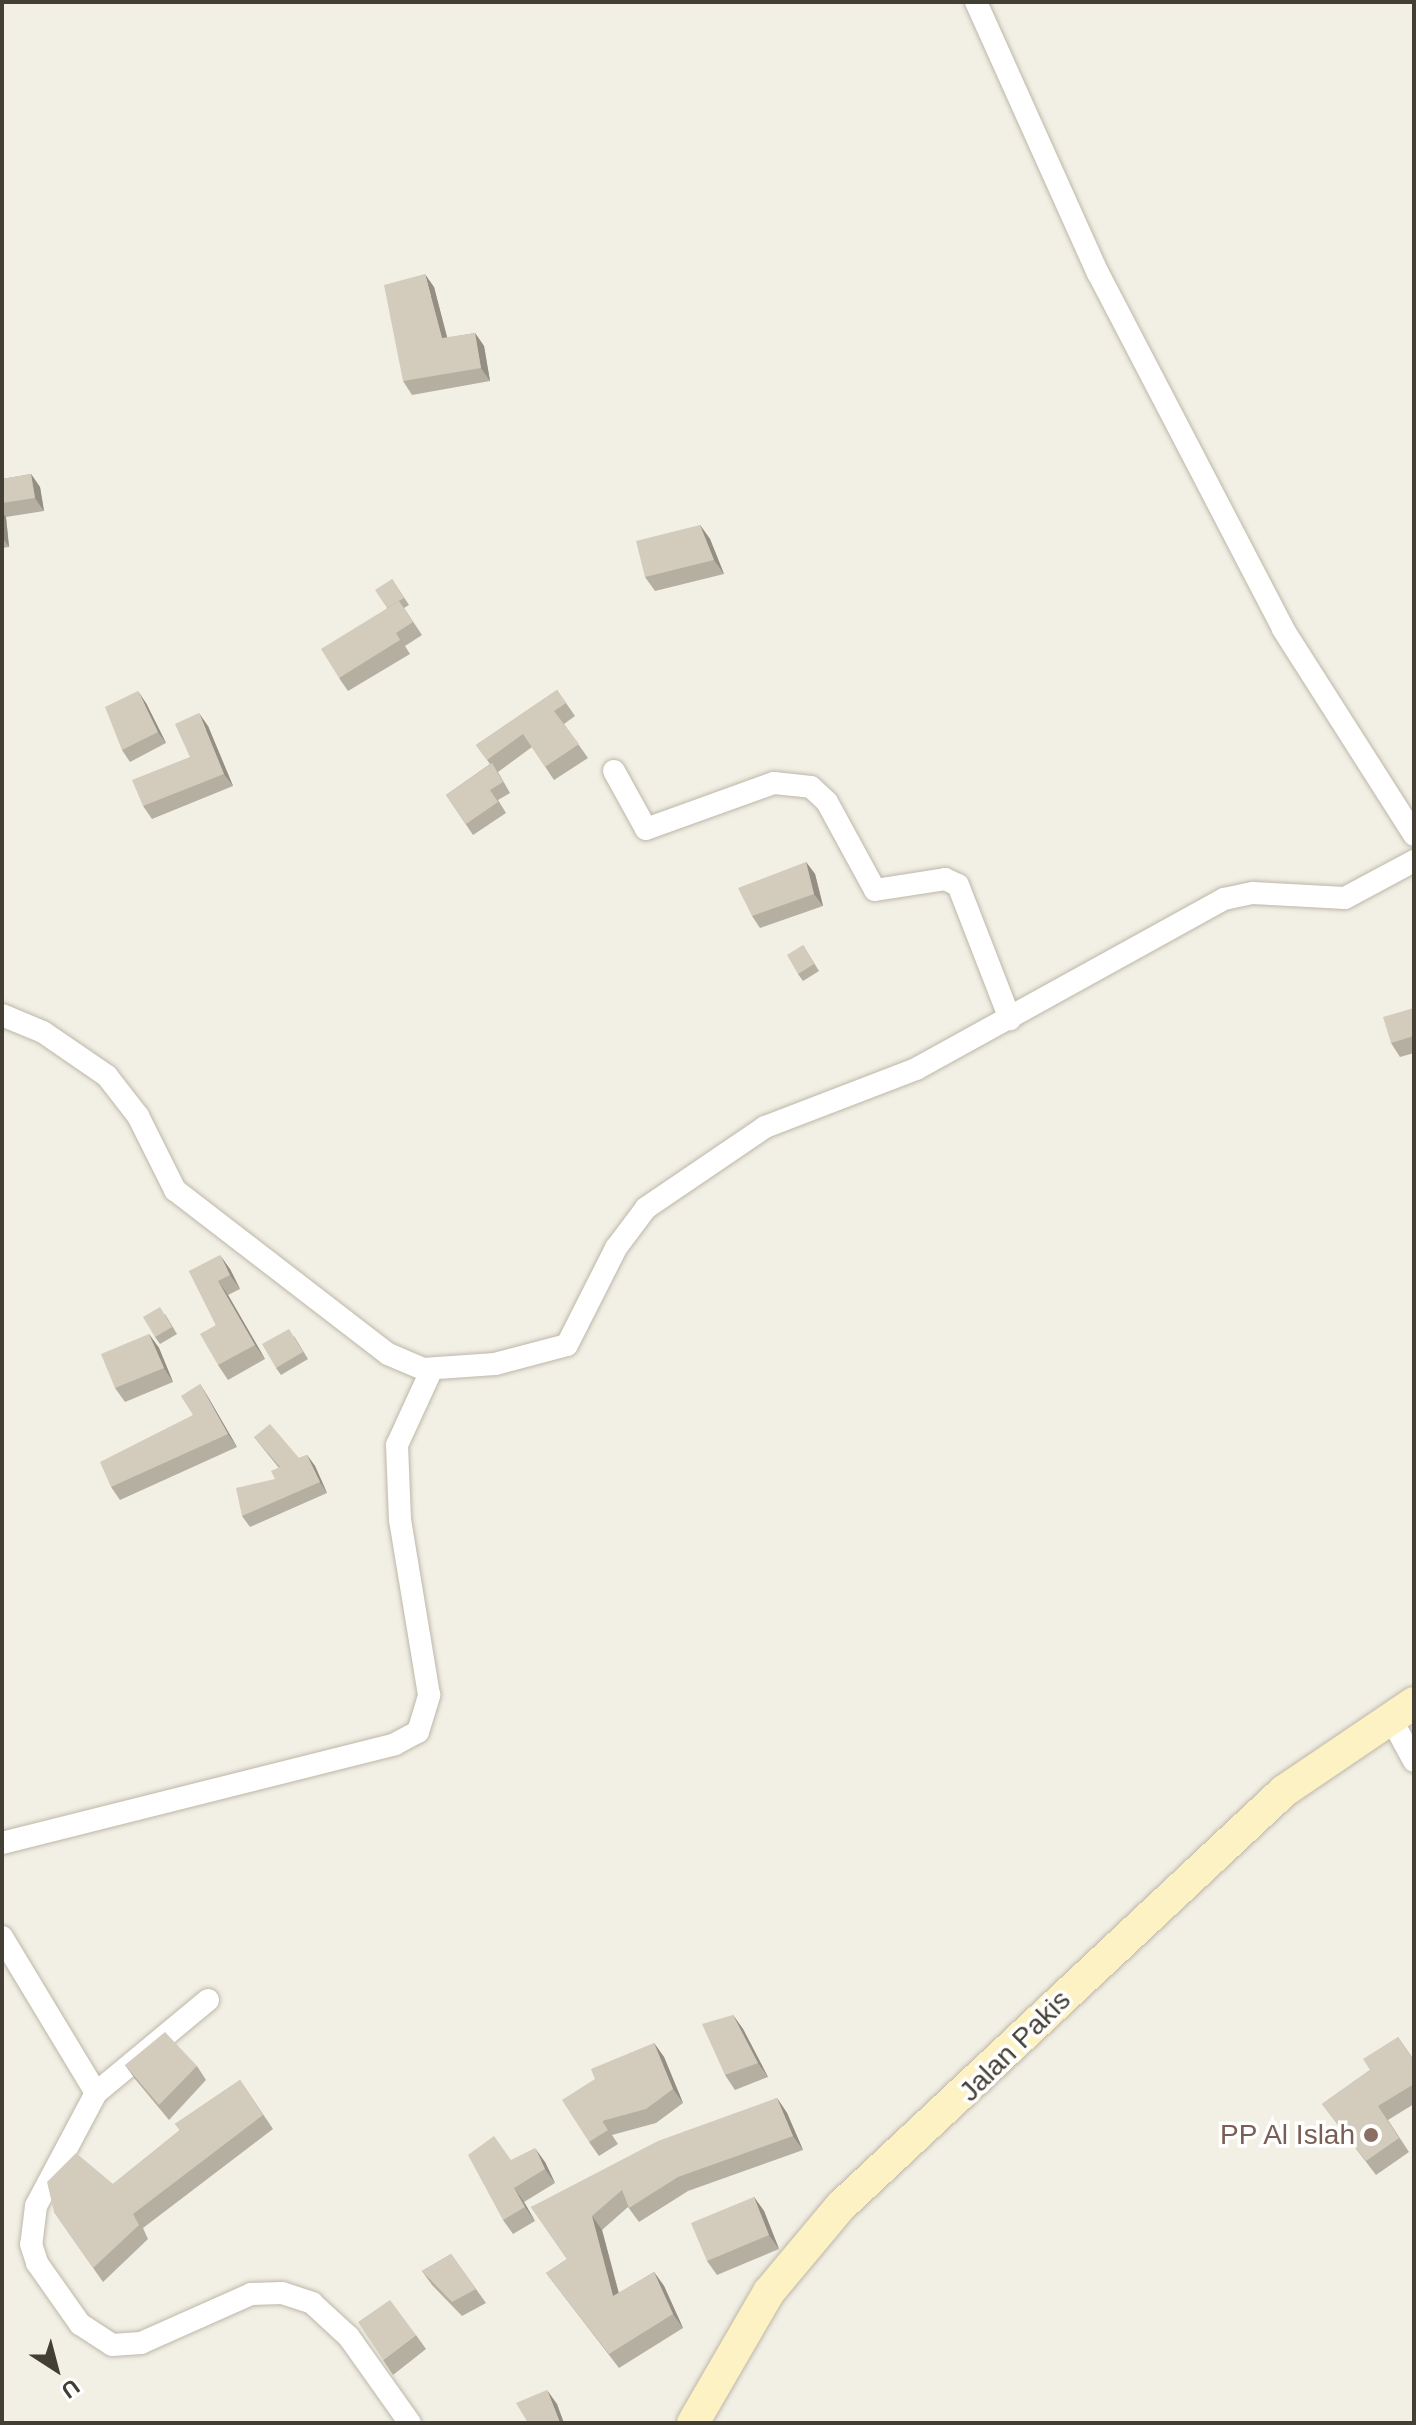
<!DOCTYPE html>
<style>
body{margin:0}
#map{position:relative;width:1416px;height:2425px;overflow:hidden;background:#f2efe5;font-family:Arial,sans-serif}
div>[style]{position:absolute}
.roads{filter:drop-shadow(0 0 2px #bdb7a8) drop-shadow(0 0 2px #bdb7a8)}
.street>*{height:22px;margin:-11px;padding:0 11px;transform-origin:11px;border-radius:11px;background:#fff}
.secondary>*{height:32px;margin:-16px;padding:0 16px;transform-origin:16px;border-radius:16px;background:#fdf2c4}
.wall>*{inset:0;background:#b5afa1}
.shaded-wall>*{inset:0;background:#948e83}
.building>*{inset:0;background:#d3cbbb}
.dots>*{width:22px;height:22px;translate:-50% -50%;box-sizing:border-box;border:4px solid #fff;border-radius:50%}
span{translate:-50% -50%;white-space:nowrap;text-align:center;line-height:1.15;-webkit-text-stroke:7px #fff;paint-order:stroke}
.street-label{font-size:28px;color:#443f35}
.education-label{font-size:28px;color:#785e54}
.right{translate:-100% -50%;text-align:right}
.frame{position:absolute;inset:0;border:4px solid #443f35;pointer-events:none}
.north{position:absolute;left:16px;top:2329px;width:80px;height:80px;-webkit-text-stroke:6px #fff;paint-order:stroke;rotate:144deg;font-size:22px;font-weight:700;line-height:32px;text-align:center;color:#443f35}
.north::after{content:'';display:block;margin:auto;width:28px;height:36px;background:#443f35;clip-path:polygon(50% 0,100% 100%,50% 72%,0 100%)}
</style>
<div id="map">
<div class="roads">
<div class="street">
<div style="left:976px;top:2px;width:297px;rotate:65.8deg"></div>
<div style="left:1098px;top:273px;width:401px;rotate:62.5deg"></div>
<div style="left:1283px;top:629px;width:244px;rotate:57.5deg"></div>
<div style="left:614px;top:771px;width:66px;rotate:61.1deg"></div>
<div style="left:646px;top:829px;width:136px;rotate:-19.8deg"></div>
<div style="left:774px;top:783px;width:37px;rotate:6deg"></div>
<div style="left:811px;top:787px;width:22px;rotate:43deg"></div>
<div style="left:827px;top:802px;width:100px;rotate:61.4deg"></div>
<div style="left:875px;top:890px;width:71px;rotate:-8.9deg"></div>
<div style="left:945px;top:879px;width:14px;rotate:25deg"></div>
<div style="left:958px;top:885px;width:144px;rotate:68.8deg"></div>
<div style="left:2px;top:1015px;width:44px;rotate:22.5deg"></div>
<div style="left:43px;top:1032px;width:78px;rotate:34.5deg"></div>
<div style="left:107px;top:1076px;width:51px;rotate:52.2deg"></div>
<div style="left:138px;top:1116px;width:83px;rotate:63.4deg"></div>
<div style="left:175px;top:1190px;width:269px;rotate:37.6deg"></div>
<div style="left:388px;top:1354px;width:38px;rotate:23deg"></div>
<div style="left:423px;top:1369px;width:72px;rotate:-4deg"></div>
<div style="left:495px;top:1364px;width:74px;rotate:-14.8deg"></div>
<div style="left:567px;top:1345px;width:109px;rotate:-63.2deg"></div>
<div style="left:616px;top:1248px;width:50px;rotate:-53.1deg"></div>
<div style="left:646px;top:1208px;width:144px;rotate:-34.2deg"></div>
<div style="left:765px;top:1127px;width:162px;rotate:-21deg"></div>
<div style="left:916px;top:1069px;width:352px;rotate:-28.9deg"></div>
<div style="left:1224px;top:899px;width:30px;rotate:-12deg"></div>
<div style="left:1253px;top:893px;width:92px;rotate:3.1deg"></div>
<div style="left:1345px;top:898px;width:78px;rotate:-28.2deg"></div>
<div style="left:1389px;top:1715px;width:52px;rotate:61.5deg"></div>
<div style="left:2px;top:1843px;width:405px;rotate:-14.1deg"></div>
<div style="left:395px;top:1744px;width:26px;rotate:-28deg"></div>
<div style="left:418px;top:1732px;width:39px;rotate:-73deg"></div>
<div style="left:429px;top:1695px;width:177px;rotate:-99.4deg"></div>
<div style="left:400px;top:1520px;width:75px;rotate:-92.3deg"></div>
<div style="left:397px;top:1445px;width:84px;rotate:-65.3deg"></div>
<div style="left:2px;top:1937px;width:182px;rotate:58.9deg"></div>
<div style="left:208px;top:2000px;width:146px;rotate:140.3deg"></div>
<div style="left:96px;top:2093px;width:128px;rotate:118deg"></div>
<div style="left:36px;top:2206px;width:38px;rotate:97deg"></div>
<div style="left:31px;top:2244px;width:20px;rotate:72deg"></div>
<div style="left:37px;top:2263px;width:75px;rotate:54.8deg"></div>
<div style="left:80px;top:2324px;width:38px;rotate:33deg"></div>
<div style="left:112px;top:2345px;width:29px;rotate:-4deg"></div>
<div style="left:141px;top:2343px;width:120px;rotate:-24deg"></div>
<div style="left:251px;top:2294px;width:31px;rotate:-2deg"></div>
<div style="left:282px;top:2293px;width:32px;rotate:18deg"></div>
<div style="left:312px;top:2303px;width:50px;rotate:42.6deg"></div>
<div style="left:349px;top:2337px;width:105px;rotate:54.7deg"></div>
</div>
<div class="secondary">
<div style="left:693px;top:2423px;width:151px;rotate:-59.9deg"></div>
<div style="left:769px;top:2292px;width:112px;rotate:-50.1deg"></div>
<div style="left:841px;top:2206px;width:607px;rotate:-43.13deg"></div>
<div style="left:1284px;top:1791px;width:157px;rotate:-34.1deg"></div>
</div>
</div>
<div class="wall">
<div style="clip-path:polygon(434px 287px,447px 338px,475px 333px,484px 346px,490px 381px,412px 395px,403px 381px)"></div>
<div style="clip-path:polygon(31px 474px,40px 487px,44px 511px,6px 517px,9px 547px,2px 548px,2px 479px)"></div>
<div style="clip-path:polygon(700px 525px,710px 539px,724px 574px,655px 591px,645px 577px)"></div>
<div style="clip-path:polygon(392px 579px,409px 605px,404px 608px,422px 635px,405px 646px,410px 654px,348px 691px,339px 678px,387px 608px)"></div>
<div style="clip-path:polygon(557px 690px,575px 716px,564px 724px,588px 758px,554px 780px,532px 747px,498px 772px,510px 793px,498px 800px,506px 813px,473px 835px,446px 795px,490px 764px,476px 745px)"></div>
<div style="clip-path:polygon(146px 703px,166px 743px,130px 762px,122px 750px)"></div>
<div style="clip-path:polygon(208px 726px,233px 786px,152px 819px,143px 806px,190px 757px)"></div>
<div style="clip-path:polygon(806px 862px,815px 874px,823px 906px,760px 928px,752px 916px)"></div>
<div style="clip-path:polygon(803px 945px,819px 971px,803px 981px,798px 974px)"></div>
<div style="clip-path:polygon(1414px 1008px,1414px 1053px,1400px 1057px,1391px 1043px)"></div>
<div style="clip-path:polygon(230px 1269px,240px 1289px,228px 1295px,265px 1359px,228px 1380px,218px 1365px,216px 1325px,189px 1271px)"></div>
<div style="clip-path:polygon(165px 1314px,177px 1334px,160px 1344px,155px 1337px)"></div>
<div style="clip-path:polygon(149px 1334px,159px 1348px,173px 1382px,125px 1402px,115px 1388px)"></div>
<div style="clip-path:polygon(294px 1336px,308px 1359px,281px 1375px,276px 1368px)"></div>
<div style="clip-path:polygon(200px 1384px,208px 1397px,237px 1447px,120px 1500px,111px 1487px,193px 1415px)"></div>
<div style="clip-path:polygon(254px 1437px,299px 1458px,307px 1455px,315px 1466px,327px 1493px,250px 1527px,242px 1516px,275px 1479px,279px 1468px)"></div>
<div style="clip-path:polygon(733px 2015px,743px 2029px,768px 2077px,735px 2090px,725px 2075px)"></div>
<div style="clip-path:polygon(1398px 2037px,1414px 2060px,1414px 2104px,1388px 2120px,1409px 2152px,1376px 2175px,1322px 2104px,1370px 2070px)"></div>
<div style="clip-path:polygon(654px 2043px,664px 2057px,683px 2103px,656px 2123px,612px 2135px,618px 2144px,599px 2156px,589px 2142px)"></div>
<div style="clip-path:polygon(125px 2065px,197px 2066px,206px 2080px,169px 2120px,135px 2079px)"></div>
<div style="clip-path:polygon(240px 2080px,273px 2129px,143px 2228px,148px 2239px,103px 2282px,54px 2212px,113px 2184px,180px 2130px,175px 2124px)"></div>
<div style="clip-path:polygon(777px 2098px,787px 2113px,803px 2150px,688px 2191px,639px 2222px,628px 2207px,602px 2230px,619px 2293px,654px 2272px,664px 2286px,683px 2328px,619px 2368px,546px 2273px,567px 2259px,531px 2207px)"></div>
<div style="clip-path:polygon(511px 2160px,545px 2162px,555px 2183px,524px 2202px,535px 2221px,513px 2234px,503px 2220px)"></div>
<div style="clip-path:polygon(754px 2197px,764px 2211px,779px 2249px,717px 2275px,707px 2261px)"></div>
<div style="clip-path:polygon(451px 2254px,486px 2303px,462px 2316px,432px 2285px,422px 2271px)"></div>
<div style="clip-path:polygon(416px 2335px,426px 2349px,393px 2375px,383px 2360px)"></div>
</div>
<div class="shaded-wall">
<div style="clip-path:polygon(425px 274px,434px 287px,451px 352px,442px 338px)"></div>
<div style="clip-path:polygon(475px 333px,484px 346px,490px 381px,481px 368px)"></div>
<div style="clip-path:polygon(31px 474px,40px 487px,44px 511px,35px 498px)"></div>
<div style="clip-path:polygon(2px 512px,6px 517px,9px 547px,2px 537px)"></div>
<div style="clip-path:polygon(700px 525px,710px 539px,724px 574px,714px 560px)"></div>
<div style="clip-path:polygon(138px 691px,146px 703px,166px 743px,158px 732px)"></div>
<div style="clip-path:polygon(199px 713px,208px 726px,233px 786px,224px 774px)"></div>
<div style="clip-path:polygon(806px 862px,815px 874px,823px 906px,814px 894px)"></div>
<div style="clip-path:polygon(220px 1255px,230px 1269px,240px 1289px,230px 1275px)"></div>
<div style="clip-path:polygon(218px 1281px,228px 1295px,265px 1359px,255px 1345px)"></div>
<div style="clip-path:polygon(149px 1334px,159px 1348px,173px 1382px,164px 1368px)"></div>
<div style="clip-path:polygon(200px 1384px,208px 1397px,237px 1447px,228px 1434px)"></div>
<div style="clip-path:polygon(307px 1455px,315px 1466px,327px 1493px,320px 1482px)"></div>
<div style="clip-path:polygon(733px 2015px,743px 2029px,768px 2077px,758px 2063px)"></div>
<div style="clip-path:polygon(654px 2043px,664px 2057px,683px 2103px,673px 2089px)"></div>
<div style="clip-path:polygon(777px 2098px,787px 2113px,803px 2150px,793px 2136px)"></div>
<div style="clip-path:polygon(535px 2148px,545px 2162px,555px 2183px,545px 2169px)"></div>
<div style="clip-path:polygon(514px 2188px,524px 2202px,535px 2221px,525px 2207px)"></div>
<div style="clip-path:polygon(754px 2197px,764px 2211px,779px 2249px,769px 2235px)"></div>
<div style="clip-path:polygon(592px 2216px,602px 2230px,623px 2310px,613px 2296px)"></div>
<div style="clip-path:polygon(654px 2272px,664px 2286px,683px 2328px,673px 2314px)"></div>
<div style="clip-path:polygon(547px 2390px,557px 2404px,564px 2423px,560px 2423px)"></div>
</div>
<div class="building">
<div style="clip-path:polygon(425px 274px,442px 338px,475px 333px,481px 368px,403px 381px,384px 285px)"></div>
<div style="clip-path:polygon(31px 474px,35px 498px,2px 503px,2px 479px)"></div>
<div style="clip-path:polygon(700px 525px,714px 560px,645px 577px,636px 541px)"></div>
<div style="clip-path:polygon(392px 579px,404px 598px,387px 608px,375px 590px)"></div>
<div style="clip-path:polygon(399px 601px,413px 622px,396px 633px,400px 640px,339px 678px,321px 649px)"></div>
<div style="clip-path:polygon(557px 690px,566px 703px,554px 711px,579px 744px,545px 767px,523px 734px,487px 760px,476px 745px)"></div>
<div style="clip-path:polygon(138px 691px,158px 732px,122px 750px,105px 707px)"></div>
<div style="clip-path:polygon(199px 713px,224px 774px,143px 806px,132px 780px,190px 757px,175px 724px)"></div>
<div style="clip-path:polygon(492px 763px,503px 782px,490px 790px,498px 802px,466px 824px,446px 795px)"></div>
<div style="clip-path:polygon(806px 862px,814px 894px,752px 916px,738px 888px)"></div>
<div style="clip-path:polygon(803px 945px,814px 964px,798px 974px,787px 955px)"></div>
<div style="clip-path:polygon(1414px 1008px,1414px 1036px,1391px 1043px,1383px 1017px)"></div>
<div style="clip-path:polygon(220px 1255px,230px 1275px,218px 1281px,255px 1345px,218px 1365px,200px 1334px,216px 1325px,189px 1271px)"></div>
<div style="clip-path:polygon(160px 1307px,172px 1327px,155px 1337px,143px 1317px)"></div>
<div style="clip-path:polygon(289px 1329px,303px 1352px,276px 1368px,262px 1344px)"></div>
<div style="clip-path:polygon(149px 1334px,164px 1368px,115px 1388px,101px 1354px)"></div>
<div style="clip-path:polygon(200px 1384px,228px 1434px,111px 1487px,100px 1462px,193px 1415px,181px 1396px)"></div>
<div style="clip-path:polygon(270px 1424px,299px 1458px,307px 1455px,320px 1482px,242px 1516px,236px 1488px,275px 1479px,271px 1471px,280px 1467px,254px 1437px)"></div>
<div style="clip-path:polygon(733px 2015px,758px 2063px,725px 2075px,702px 2024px)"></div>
<div style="clip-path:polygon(165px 2032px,197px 2066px,159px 2105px,125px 2065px)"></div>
<div style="clip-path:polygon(1398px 2037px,1414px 2061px,1414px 2084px,1378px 2106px,1399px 2138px,1366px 2161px,1322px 2104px,1370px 2070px,1363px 2059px)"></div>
<div style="clip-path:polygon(654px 2043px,673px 2089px,646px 2109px,602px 2121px,608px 2130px,589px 2142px,562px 2100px,595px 2079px,591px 2069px)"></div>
<div style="clip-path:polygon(240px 2080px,263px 2115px,133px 2214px,139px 2225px,93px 2268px,54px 2212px,47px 2182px,76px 2153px,113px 2184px,180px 2130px,175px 2124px)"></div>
<div style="clip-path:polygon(777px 2098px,793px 2136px,678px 2177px,629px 2208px,622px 2190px,592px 2216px,613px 2296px,654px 2272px,673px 2314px,609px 2354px,546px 2273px,567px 2259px,531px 2207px,658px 2141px)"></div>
<div style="clip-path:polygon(494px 2136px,511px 2160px,535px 2148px,545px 2169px,514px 2188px,525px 2207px,503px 2220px,468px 2155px)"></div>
<div style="clip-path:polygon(754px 2197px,769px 2235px,707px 2261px,691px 2223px)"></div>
<div style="clip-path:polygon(451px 2254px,476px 2289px,452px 2302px,422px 2271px)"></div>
<div style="clip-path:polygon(390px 2300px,416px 2335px,383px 2360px,358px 2322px)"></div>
<div style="clip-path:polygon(547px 2390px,560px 2423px,528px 2423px,516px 2403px)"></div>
</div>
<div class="dots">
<div style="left:1371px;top:2135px;background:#8d6e63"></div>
</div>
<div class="street-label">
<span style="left:1015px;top:2046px;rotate:-45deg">Jalan Pakis</span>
</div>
<div class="education-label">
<span class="right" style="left:1355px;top:2135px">PP Al Islah</span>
</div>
<div class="frame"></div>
<div class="north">U</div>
</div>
